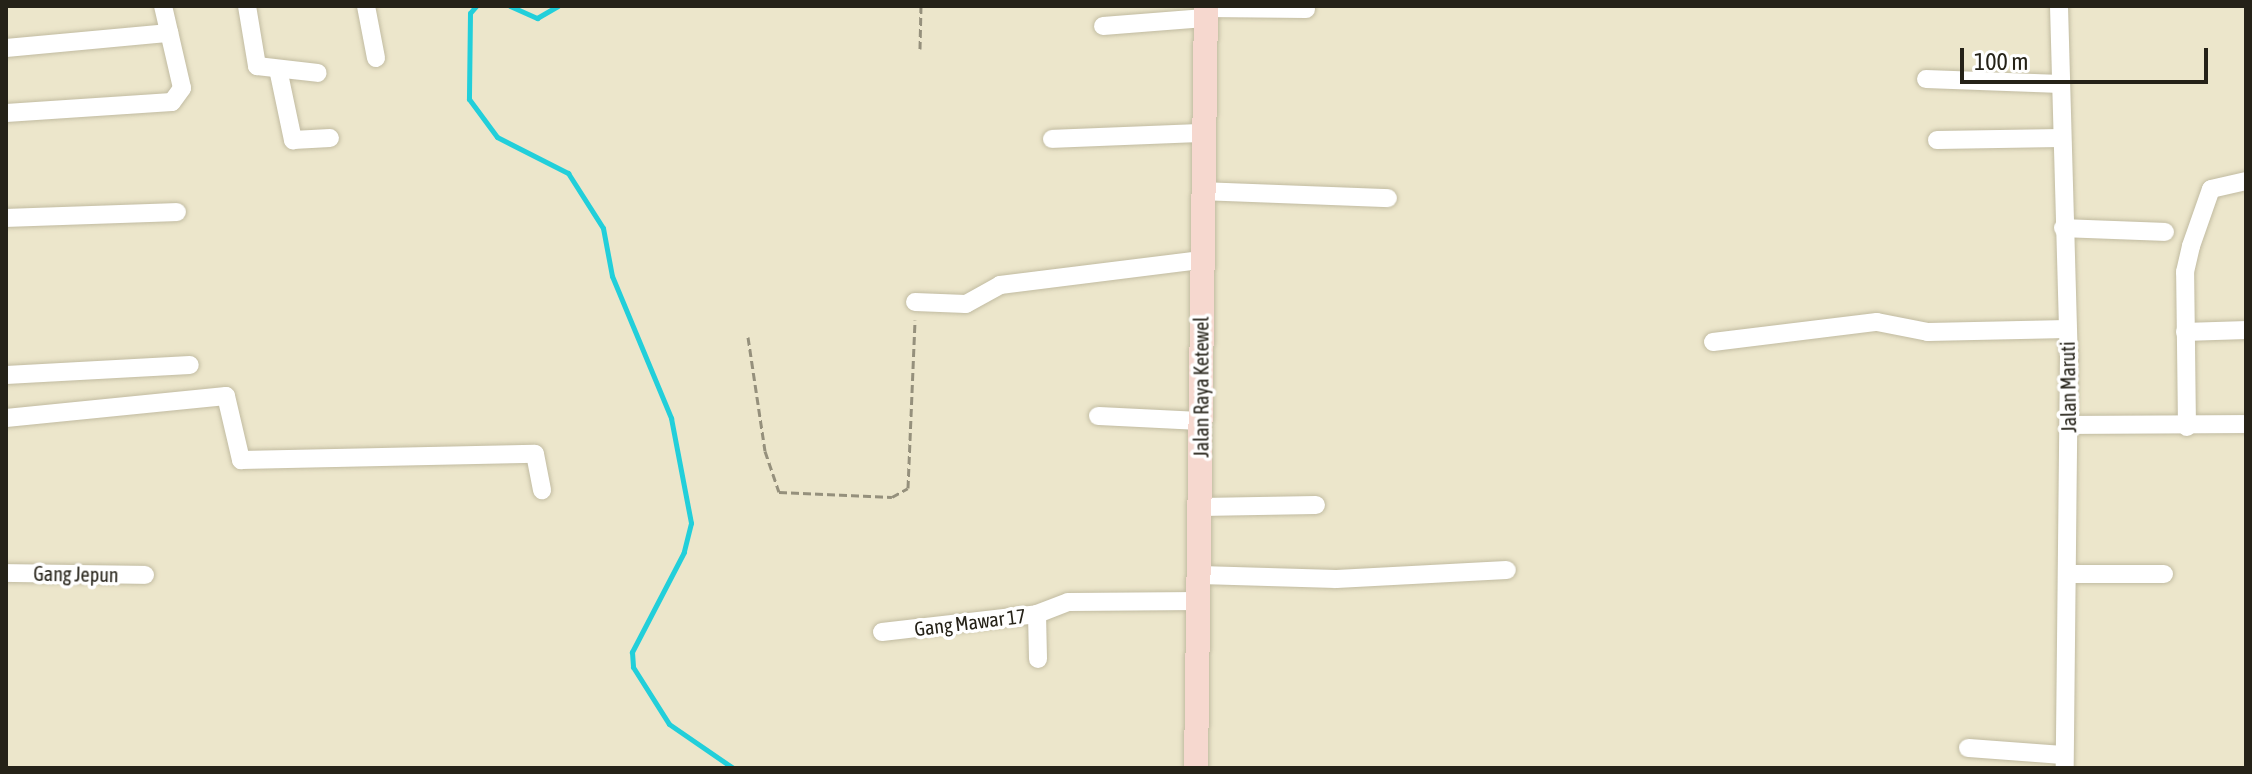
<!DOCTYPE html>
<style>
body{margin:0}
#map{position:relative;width:2252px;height:774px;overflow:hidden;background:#ece6cb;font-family:"Asap Condensed",sans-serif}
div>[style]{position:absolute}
.stream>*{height:5px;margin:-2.5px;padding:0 2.5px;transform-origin:2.5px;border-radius:2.5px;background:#22cfda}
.path>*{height:3px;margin-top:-1.5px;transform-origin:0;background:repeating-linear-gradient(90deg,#95907c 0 8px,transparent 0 12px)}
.roads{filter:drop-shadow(0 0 2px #c1bba1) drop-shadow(0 0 2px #c1bba1)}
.minor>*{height:18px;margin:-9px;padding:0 9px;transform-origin:9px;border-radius:9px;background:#fff}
.major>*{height:24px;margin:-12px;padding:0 12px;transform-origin:12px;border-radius:12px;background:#f6d8cf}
span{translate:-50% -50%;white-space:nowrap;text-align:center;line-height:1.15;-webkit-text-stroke:7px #fff;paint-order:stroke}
.street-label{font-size:20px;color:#252218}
.frame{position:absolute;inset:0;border:8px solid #252218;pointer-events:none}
.scale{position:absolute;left:1960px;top:48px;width:248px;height:36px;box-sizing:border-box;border:4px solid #252218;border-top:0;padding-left:10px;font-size:24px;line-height:28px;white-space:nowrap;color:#252218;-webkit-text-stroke:6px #fff;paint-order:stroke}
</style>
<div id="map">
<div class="stream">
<div style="left:476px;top:6px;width:9px;rotate:131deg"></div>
<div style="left:470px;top:13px;width:86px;rotate:90.7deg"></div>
<div style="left:469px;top:99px;width:47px;rotate:53.6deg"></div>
<div style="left:497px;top:137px;width:80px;rotate:26.9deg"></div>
<div style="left:568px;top:173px;width:65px;rotate:57.5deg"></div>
<div style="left:603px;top:228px;width:49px;rotate:79.4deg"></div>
<div style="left:612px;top:276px;width:154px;rotate:67.4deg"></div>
<div style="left:671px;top:418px;width:107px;rotate:79.2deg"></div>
<div style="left:691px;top:523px;width:30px;rotate:104deg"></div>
<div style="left:684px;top:552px;width:113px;rotate:117.5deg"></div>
<div style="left:632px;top:652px;width:15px;rotate:86deg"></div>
<div style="left:633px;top:667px;width:67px;rotate:57.7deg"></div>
<div style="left:669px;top:724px;width:78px;rotate:34.5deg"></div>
<div style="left:510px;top:6px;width:30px;rotate:24deg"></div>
<div style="left:537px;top:18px;width:24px;rotate:-30deg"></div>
</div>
<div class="path">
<div style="left:920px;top:49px;width:43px;rotate:-88.7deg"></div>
<div style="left:748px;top:337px;width:115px;rotate:81.5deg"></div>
<div style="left:765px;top:451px;width:43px;rotate:71.1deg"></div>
<div style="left:779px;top:492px;width:113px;rotate:2.5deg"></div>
<div style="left:892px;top:497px;width:18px;rotate:-29deg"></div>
<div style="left:908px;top:488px;width:168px;rotate:-87.6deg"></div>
</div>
<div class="roads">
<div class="minor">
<div style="left:247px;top:6px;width:61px;rotate:80.5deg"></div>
<div style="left:257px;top:66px;width:61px;rotate:6.5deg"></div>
<div style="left:366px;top:6px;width:53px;rotate:79.1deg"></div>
<div style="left:2059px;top:6px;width:349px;rotate:88.4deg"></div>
<div style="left:2069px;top:355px;width:413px;rotate:90.6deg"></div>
<div style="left:1206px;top:8px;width:100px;rotate:0.6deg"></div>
<div style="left:1103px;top:26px;width:102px;rotate:-4.5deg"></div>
<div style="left:6px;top:48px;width:164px;rotate:-5.3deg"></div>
<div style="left:278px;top:69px;width:73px;rotate:78.1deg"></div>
<div style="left:293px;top:140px;width:37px;rotate:-3deg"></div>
<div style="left:1926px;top:79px;width:135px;rotate:2.1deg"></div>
<div style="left:6px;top:113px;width:166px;rotate:-3.8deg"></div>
<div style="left:172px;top:102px;width:17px;rotate:-54deg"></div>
<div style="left:182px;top:88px;width:84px;rotate:-103deg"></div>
<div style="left:1052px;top:139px;width:151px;rotate:-2.3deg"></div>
<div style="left:1937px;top:140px;width:124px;rotate:-0.9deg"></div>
<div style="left:1202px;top:191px;width:186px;rotate:2.2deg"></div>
<div style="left:6px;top:218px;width:171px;rotate:-2deg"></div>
<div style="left:2063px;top:228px;width:102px;rotate:2.2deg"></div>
<div style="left:915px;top:302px;width:51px;rotate:2.2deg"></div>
<div style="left:966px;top:304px;width:39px;rotate:-29deg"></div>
<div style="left:1000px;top:285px;width:203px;rotate:-7.1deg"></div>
<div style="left:2185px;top:332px;width:61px;rotate:-1.9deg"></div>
<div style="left:1713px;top:342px;width:165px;rotate:-7deg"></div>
<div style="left:1877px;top:322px;width:52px;rotate:11.1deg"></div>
<div style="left:1928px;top:332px;width:139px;rotate:-1.2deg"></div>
<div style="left:6px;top:375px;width:184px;rotate:-3.1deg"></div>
<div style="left:1098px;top:416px;width:103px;rotate:2.8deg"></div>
<div style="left:6px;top:418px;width:221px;rotate:-5.7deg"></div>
<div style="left:226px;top:396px;width:66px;rotate:76.8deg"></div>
<div style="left:241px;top:460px;width:294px;rotate:-1.2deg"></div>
<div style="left:535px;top:454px;width:37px;rotate:79deg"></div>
<div style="left:2069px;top:425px;width:177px;rotate:-0.3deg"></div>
<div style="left:2187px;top:427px;width:155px;rotate:-90.7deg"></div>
<div style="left:2185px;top:272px;width:27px;rotate:-77deg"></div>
<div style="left:2191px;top:246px;width:60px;rotate:-70.7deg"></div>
<div style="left:2211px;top:189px;width:36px;rotate:-13deg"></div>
<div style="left:1201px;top:507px;width:115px;rotate:-1deg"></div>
<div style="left:6px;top:573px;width:139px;rotate:0.8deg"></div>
<div style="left:2069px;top:574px;width:95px"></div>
<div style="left:1200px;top:575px;width:136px;rotate:1.7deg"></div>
<div style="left:1336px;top:579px;width:171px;rotate:-3deg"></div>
<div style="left:1037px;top:614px;width:45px;rotate:88.7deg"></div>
<div style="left:882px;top:632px;width:156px;rotate:-6.6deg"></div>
<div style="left:1037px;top:614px;width:33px;rotate:-21deg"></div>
<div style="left:1068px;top:602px;width:131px;rotate:-0.4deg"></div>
<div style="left:1968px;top:748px;width:96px;rotate:4.2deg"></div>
</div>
<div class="major">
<div style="left:1196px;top:768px;width:762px;rotate:-89.25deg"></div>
</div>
</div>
<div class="street-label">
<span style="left:1201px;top:387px;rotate:-90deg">Jalan Raya Ketewel</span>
<span style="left:2068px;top:387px;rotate:-91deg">Jalan Maruti</span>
<span style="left:76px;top:574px;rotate:1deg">Gang Jepun</span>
<span style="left:970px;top:622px;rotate:-7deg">Gang Mawar 17</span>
</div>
<div class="frame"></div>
<div class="scale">100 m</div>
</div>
